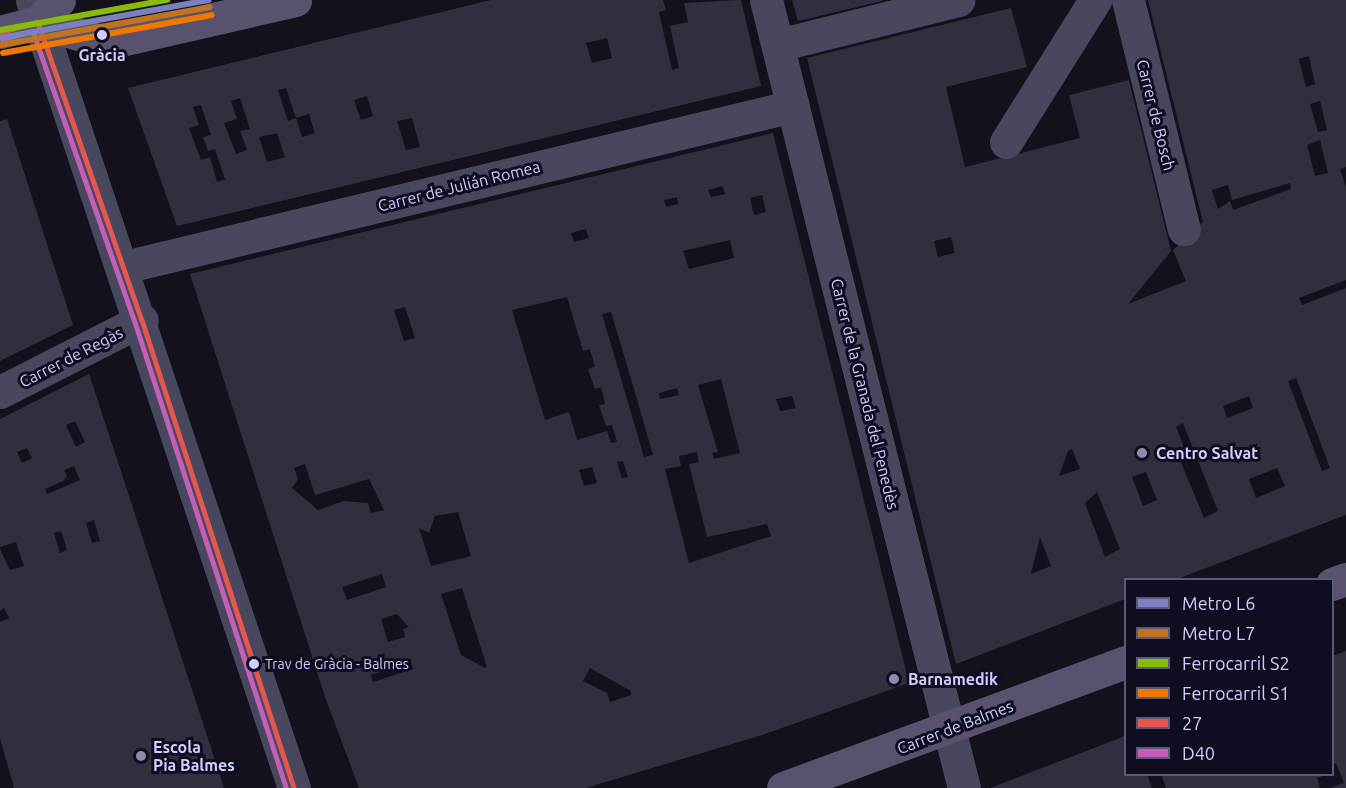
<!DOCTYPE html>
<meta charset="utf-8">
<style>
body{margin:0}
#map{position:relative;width:1346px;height:788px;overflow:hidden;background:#12111c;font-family:Ubuntu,sans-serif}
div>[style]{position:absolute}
.building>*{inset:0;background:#302f3e}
.minor>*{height:33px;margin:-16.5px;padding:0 16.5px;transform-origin:16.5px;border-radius:16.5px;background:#47485d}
.major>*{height:33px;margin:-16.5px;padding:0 16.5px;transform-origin:16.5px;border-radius:16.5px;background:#59526e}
.bus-1>*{height:4.5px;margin:-2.25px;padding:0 2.25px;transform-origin:2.25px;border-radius:2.25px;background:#e5564e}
.bus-2>*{height:4.5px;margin:-2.25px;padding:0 2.25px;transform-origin:2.25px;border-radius:2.25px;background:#c45eb7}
.rail-1>*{height:6px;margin:-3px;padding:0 3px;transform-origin:3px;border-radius:3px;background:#88bb0b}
.rail-2>*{height:6px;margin:-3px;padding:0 3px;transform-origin:3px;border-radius:3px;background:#ef7900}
.metro-1>*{height:6px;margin:-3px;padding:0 3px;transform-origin:3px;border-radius:3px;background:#7b81be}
.metro-2>*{height:6px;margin:-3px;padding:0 3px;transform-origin:3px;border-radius:3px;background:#c17322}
.dots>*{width:16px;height:16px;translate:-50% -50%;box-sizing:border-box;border:3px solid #0f0d20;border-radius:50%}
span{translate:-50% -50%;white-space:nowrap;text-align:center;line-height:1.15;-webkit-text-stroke:6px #0f0d20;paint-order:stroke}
.bus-label{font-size:14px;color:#cfcefe}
.left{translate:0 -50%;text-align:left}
.stop-label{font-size:16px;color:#cfcefe;font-weight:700}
.street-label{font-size:16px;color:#cfcefe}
.poi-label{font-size:16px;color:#cfcefe;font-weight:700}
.legend{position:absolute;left:1124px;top:578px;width:210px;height:198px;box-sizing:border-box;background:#0f0d20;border:2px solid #5c5a79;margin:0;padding:8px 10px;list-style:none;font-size:18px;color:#cfcefe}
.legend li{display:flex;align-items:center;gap:12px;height:30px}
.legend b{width:30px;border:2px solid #5c5a79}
</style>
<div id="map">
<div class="building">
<div style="clip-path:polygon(evenodd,491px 0,663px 0,666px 10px,659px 12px,672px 70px,679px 68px,670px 26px,688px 22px,684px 3px,741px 0,761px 86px,177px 226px,128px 88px,491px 0,607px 38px,612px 58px,592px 63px,586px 43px,607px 38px,491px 0,286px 88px,296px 118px,309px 114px,315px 133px,302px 137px,296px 118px,288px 121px,278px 90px,286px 88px,491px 0,367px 96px,373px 116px,361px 120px,354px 100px,367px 96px,491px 0,240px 98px,250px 129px,240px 131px,247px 150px,236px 154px,224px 123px,237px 119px,231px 101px,240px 98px,491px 0,201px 105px,211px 135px,203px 137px,208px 151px,215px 149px,225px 180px,217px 182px,210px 157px,201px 160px,189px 128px,199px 125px,193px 107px,201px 105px,491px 0,412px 118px,420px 147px,406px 150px,397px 121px,412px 118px,491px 0,277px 133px,285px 157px,267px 162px,259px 137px,277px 133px)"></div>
<div style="clip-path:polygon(792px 0,882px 0,882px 1px,798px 21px)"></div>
<div style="clip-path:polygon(evenodd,1148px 0,1346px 0,1346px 167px,1340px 169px,1346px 187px,1346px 280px,1299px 298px,1302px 305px,1346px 288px,1346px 515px,1177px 579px,1125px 579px,1125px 599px,956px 664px,807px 58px,1011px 8px,1027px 67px,946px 87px,965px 167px,1080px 138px,1069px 95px,1129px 80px,1171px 251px,1128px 304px,1186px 281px,1173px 250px,1203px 222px,1148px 0,1309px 56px,1315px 84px,1306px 87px,1299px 59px,1309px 56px,1148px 0,1320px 101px,1327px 130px,1318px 132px,1310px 104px,1320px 101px,1148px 0,1320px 140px,1328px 173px,1315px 176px,1307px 145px,1320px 140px,1148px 0,1290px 183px,1291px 189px,1233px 210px,1230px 201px,1218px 209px,1212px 190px,1228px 185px,1232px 200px,1290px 183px,1148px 0,951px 237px,955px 253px,938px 257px,934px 241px,951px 237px,1148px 0,1296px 378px,1330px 468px,1322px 471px,1288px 381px,1296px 378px,1148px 0,1249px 396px,1253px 408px,1227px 418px,1223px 406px,1249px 396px,1148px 0,1183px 423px,1218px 511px,1204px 518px,1180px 460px,1188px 457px,1176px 427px,1183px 423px,1148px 0,1072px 449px,1080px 469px,1059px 476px,1068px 451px,1072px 449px,1148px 0,1277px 468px,1285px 486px,1256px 498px,1249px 479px,1277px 468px,1148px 0,1146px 472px,1157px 500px,1143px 506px,1132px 477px,1146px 472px,1148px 0,1097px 492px,1120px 549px,1105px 557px,1085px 503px,1097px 492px,1148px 0,1040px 537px,1051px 566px,1031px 574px,1040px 537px)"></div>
<div style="clip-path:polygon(7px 119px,73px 325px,0 361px,0 121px)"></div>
<div style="clip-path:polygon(evenodd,773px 133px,909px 683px,762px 735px,586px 788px,359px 788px,325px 697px,190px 274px,773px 133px,723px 186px,725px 194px,711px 197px,708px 190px,723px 186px,773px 133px,762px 195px,766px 212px,754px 215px,750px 198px,762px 195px,773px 133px,677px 197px,678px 204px,666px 207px,664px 200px,677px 197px,773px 133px,586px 229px,589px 238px,574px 242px,571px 233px,586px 229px,773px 133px,730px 240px,734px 258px,689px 269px,683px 251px,730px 240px,773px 133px,567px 297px,583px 351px,590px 349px,595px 367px,588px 369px,595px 389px,601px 387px,605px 404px,599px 405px,606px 426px,612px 425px,617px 442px,611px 443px,607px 431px,577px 440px,569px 412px,545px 420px,512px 310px,567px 297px,773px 133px,405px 307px,415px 338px,404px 341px,394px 310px,405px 307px,773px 133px,611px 312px,632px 382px,653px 455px,644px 457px,602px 314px,611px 312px,773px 133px,721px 379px,740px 453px,714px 459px,712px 453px,718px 452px,698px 385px,721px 379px,773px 133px,677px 388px,679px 395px,660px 399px,659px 393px,677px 388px,773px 133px,792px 396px,796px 408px,780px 411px,776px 399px,792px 396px,773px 133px,697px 452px,699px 462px,689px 464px,707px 537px,767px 524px,771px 536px,689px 563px,665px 469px,681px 466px,679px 456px,697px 452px,773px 133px,623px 461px,628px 477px,622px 478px,617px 462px,623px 461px,773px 133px,305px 464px,315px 495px,369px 479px,384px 510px,371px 513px,368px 503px,344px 501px,318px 510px,292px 488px,298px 479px,294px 468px,305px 464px,773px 133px,592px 467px,597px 483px,584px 486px,579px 470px,592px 467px,773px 133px,458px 512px,471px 556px,431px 566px,419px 528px,429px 533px,435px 516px,458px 512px,773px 133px,382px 574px,386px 587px,347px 600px,342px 587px,382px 574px,773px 133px,462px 588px,487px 667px,485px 668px,461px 655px,441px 594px,462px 588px,773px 133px,397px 614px,409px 627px,403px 629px,405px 637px,388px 642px,381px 619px,397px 614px,773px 133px,411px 662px,413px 669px,373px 682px,371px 675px,411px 662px,773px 133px,590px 668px,631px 691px,631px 695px,610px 702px,607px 693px,583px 681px,590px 668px)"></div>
<div style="clip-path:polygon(evenodd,89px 374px,118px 462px,224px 788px,14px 788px,0 738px,0 622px,9px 618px,4px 608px,0 611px,0 549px,10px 570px,24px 566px,16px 542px,0 547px,0 419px,89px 374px,75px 421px,85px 442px,76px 447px,66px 425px,75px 421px,89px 374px,27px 448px,32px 458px,22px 463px,17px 452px,27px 448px,89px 374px,74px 466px,80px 480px,47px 494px,45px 489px,63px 481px,67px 476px,64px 470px,74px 466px,89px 374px,94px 520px,100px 541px,92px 543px,86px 523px,94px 520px,89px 374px,61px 531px,67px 550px,60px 553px,54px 533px,61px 531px)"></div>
<div style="clip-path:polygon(1346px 651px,1346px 788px,1330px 788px,1344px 783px,1336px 763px,1332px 764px,1332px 656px)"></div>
<div style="clip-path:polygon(1125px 736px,1125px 774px,1147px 774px,1152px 788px,990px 788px)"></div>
<div style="clip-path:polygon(1161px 774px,1325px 774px,1325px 775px,1317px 778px,1320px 788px,1166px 788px)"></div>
</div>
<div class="minor">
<div style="left:32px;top:0;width:830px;rotate:71.61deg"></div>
<div style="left:766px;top:0;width:812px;rotate:75.9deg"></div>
<div style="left:1128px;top:0;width:236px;rotate:76.3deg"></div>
<div style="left:778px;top:45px;width:186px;rotate:-14deg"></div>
<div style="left:1006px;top:142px;width:168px;rotate:-57.9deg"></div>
<div style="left:124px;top:267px;width:688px;rotate:-13.53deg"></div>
<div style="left:0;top:392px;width:159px;rotate:-26.9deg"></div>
</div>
<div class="major">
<div style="left:38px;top:22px;width:30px;rotate:-46deg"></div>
<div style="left:0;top:32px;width:39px;rotate:-15deg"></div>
<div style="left:38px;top:22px;width:73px;rotate:16.7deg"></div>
<div style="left:108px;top:43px;width:192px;rotate:-12.9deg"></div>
<div style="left:1332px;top:584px;width:15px;rotate:-20deg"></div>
<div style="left:783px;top:788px;width:365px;rotate:-20.2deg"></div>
</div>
<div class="bus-1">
<div style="left:0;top:32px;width:39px;rotate:-15deg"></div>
<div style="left:38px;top:22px;width:316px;rotate:70.8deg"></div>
<div style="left:142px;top:320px;width:492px;rotate:72deg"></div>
</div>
<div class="bus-2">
<div style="left:2px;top:39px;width:32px;rotate:-14deg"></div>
<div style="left:33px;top:31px;width:308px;rotate:70.7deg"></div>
<div style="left:135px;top:322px;width:490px;rotate:72deg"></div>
</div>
<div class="rail-1">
<div style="left:0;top:30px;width:170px;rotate:-10.2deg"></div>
</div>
<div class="rail-2">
<div style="left:3px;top:53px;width:212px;rotate:-10.3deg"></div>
</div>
<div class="metro-1">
<div style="left:0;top:38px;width:212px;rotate:-10.3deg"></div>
</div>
<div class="metro-2">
<div style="left:1px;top:45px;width:212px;rotate:-10.3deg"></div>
</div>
<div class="dots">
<div style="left:102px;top:35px;background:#cfcefe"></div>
<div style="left:1142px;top:453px;background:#8d8caf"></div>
<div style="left:254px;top:664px;background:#cfcefe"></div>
<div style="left:894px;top:679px;background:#8d8caf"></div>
<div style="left:141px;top:756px;background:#8d8caf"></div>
</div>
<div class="bus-label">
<span class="left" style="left:265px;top:664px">Trav de Gràcia - Balmes</span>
</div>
<div class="stop-label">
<span style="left:102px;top:55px">Gràcia</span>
</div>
<div class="street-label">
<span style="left:1156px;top:115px;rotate:76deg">Carrer de Bosch</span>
<span style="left:459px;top:186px;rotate:-14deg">Carrer de Julián Romea</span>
<span style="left:71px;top:357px;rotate:-27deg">Carrer de Regàs</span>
<span style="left:865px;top:394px;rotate:76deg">Carrer de la Granada del Penedès</span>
<span style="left:955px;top:727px;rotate:-21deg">Carrer de Balmes</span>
</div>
<div class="poi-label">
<span class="left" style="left:1156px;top:453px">Centro Salvat</span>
<span class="left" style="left:908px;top:679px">Barnamedik</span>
<span class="left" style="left:153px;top:756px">Escola<br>Pia Balmes</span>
</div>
<ul class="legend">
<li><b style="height:8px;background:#7b81be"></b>Metro L6</li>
<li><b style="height:8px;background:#c17322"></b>Metro L7</li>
<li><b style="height:8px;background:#88bb0b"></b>Ferrocarril S2</li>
<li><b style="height:8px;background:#ef7900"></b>Ferrocarril S1</li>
<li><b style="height:8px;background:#e5564e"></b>27</li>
<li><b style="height:8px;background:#c45eb7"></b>D40</li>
</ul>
</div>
